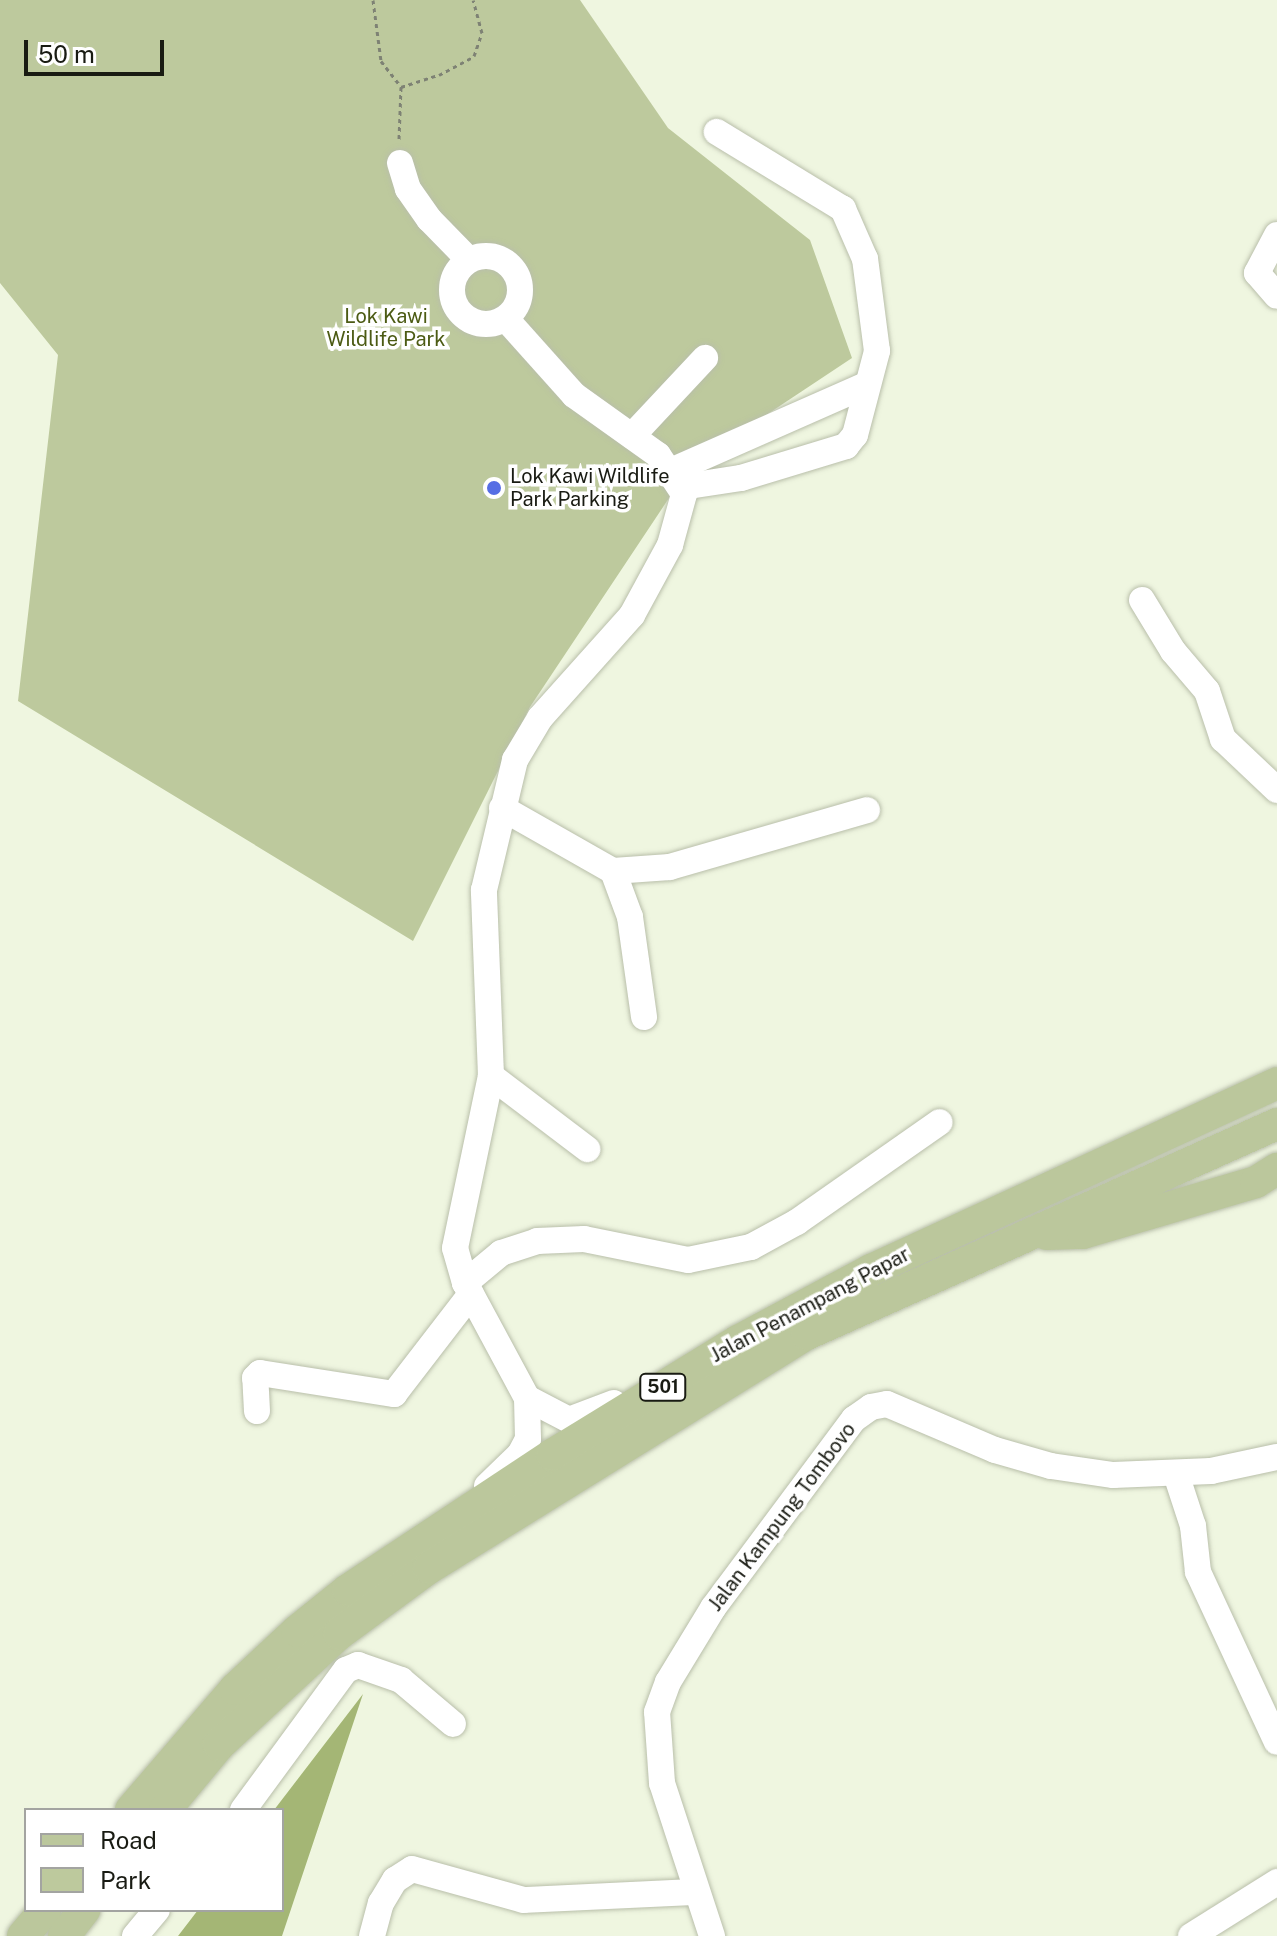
<!DOCTYPE html>
<style>
body{margin:0}
#map{position:relative;width:1277px;height:1936px;overflow:hidden;background:#eff6e0;font-family:"Public Sans",sans-serif}
div>[style]{position:absolute}
.green>*{inset:0;background:#bdc99d}
.forest>*{inset:0;background:#a4b675}
.path>*{height:3px;margin-top:-1.5px;transform-origin:0;background:repeating-linear-gradient(90deg,#7e8274 0 4px,transparent 0 8px)}
.roads{filter:drop-shadow(0 0 2px #b9bfaa) drop-shadow(0 0 2px #b9bfaa)}
.minor>*{height:26px;margin:-13px;padding:0 13px;transform-origin:13px;border-radius:13px;background:#fff}
.minor>.ring{margin:-13px;padding:0;box-sizing:content-box;background:none;border:26px solid #fff;border-radius:50%}
.major>*{height:32px;margin:-16px;padding:0 16px;transform-origin:16px;border-radius:16px;background:#bbc79c}
.dots>*{width:22px;height:22px;translate:-50% -50%;box-sizing:border-box;border:4px solid #fff;border-radius:50%}
span{translate:-50% -50%;white-space:nowrap;text-align:center;line-height:1.15;-webkit-text-stroke:7px #fff;paint-order:stroke}
.shield-label span{padding:2px 6px;background:#fff;border:2px solid;border-radius:6px;-webkit-text-stroke-width:0}
.shield-label{font-size:18px;color:#191b13;font-weight:700}
.park-label{font-size:20px;color:#4c5b14}
.poi-label{font-size:20px;color:#191b13}
.left{translate:0 -50%;text-align:left}
.street-label{font-size:20px;color:#191b13}
.legend{position:absolute;left:24px;top:1808px;width:260px;height:104px;box-sizing:border-box;background:#fff;border:2px solid #a3a4a1;margin:0;padding:10px 14px;list-style:none;font-size:24px;color:#191b13}
.legend li{display:flex;align-items:center;gap:16px;height:40px}
.legend b{width:40px;border:2px solid #a3a4a1}
.scale{position:absolute;left:24px;top:40px;width:140px;height:36px;box-sizing:border-box;border:4px solid #191b13;border-top:0;padding-left:10px;font-size:24px;line-height:28px;white-space:nowrap;color:#191b13;-webkit-text-stroke:6px #fff;paint-order:stroke}
</style>
<div id="map">
<div class="green">
<div style="clip-path:polygon(0 0,580px 0,668px 128px,810px 240px,852px 358px,691px 465px,530px 707px,413px 941px,18px 701px,58px 355px,0 283px)"></div>
</div>
<div class="forest">
<div style="clip-path:polygon(363px 1694px,282px 1936px,178px 1936px,198px 1910px,282px 1910px,282px 1810px,274px 1810px)"></div>
</div>
<div class="path">
<div style="left:373px;top:0;width:62px;rotate:82.5deg"></div>
<div style="left:381px;top:61px;width:33px;rotate:52deg"></div>
<div style="left:401px;top:87px;width:53px;rotate:92.2deg"></div>
<div style="left:401px;top:87px;width:40px;rotate:-18deg"></div>
<div style="left:439px;top:75px;width:40px;rotate:-28deg"></div>
<div style="left:474px;top:56px;width:24px;rotate:-71deg"></div>
<div style="left:482px;top:33px;width:34px;rotate:-105deg"></div>
</div>
<div class="roads">
<div class="minor">
<div style="left:400px;top:163px;width:27px;rotate:73deg"></div>
<div style="left:408px;top:189px;width:37px;rotate:55deg"></div>
<div style="left:429px;top:219px;width:57px;rotate:45.7deg"></div>
<div style="left:1277px;top:235px;width:43px;rotate:117.8deg"></div>
<div style="left:1257px;top:273px;width:30px;rotate:49deg"></div>
<div class="ring" style="left:452px;top:256px;width:42px;height:42px"></div>
<div style="left:632px;top:436px;width:107px;rotate:-46.9deg"></div>
<div style="left:671px;top:471px;width:215px;rotate:-23.8deg"></div>
<div style="left:682px;top:487px;width:60px;rotate:-8.7deg"></div>
<div style="left:741px;top:478px;width:110px;rotate:-16.9deg"></div>
<div style="left:846px;top:446px;width:14px;rotate:-51deg"></div>
<div style="left:855px;top:435px;width:87px;rotate:-75.3deg"></div>
<div style="left:877px;top:351px;width:93px;rotate:-97.4deg"></div>
<div style="left:865px;top:259px;width:55px;rotate:-113.7deg"></div>
<div style="left:843px;top:209px;width:148px;rotate:-148.6deg"></div>
<div style="left:1142px;top:600px;width:60px;rotate:58.7deg"></div>
<div style="left:1173px;top:651px;width:52px;rotate:49.6deg"></div>
<div style="left:1207px;top:691px;width:51px;rotate:71.6deg"></div>
<div style="left:1223px;top:739px;width:74px;rotate:43.4deg"></div>
<div style="left:502px;top:808px;width:128px;rotate:29.6deg"></div>
<div style="left:613px;top:871px;width:49px;rotate:69.7deg"></div>
<div style="left:630px;top:917px;width:101px;rotate:82deg"></div>
<div style="left:613px;top:871px;width:57px;rotate:-4deg"></div>
<div style="left:670px;top:867px;width:205px;rotate:-16.1deg"></div>
<div style="left:491px;top:1076px;width:121px;rotate:37.2deg"></div>
<div style="left:465px;top:1283px;width:47px;rotate:-39.8deg"></div>
<div style="left:501px;top:1253px;width:38px;rotate:-18deg"></div>
<div style="left:537px;top:1241px;width:47px;rotate:-2.4deg"></div>
<div style="left:584px;top:1239px;width:106px;rotate:11.4deg"></div>
<div style="left:688px;top:1260px;width:64px;rotate:-11.7deg"></div>
<div style="left:751px;top:1247px;width:52px;rotate:-28.5deg"></div>
<div style="left:797px;top:1222px;width:174px;rotate:-35deg"></div>
<div style="left:527px;top:1398px;width:47px;rotate:27.6deg"></div>
<div style="left:569px;top:1420px;width:48px;rotate:-20.7deg"></div>
<div style="left:257px;top:1411px;width:33px;rotate:-93deg"></div>
<div style="left:255px;top:1378px;width:7px;rotate:-45deg"></div>
<div style="left:260px;top:1373px;width:136px;rotate:8.9deg"></div>
<div style="left:394px;top:1394px;width:126px;rotate:-52.4deg"></div>
<div style="left:1176px;top:1474px;width:55px;rotate:71.9deg"></div>
<div style="left:1193px;top:1526px;width:46px;rotate:83.8deg"></div>
<div style="left:1198px;top:1572px;width:187px;rotate:65.1deg"></div>
<div style="left:487px;top:1486px;width:46px;rotate:-44.1deg"></div>
<div style="left:520px;top:1454px;width:17px;rotate:-62deg"></div>
<div style="left:528px;top:1439px;width:41px;rotate:-91.4deg"></div>
<div style="left:527px;top:1398px;width:131px;rotate:-118.3deg"></div>
<div style="left:465px;top:1283px;width:36px;rotate:-106deg"></div>
<div style="left:455px;top:1248px;width:176px;rotate:-78.2deg"></div>
<div style="left:491px;top:1076px;width:186px;rotate:-92.2deg"></div>
<div style="left:484px;top:890px;width:134px;rotate:-76.6deg"></div>
<div style="left:515px;top:760px;width:49px;rotate:-59.2deg"></div>
<div style="left:540px;top:718px;width:138px;rotate:-48.2deg"></div>
<div style="left:632px;top:615px;width:80px;rotate:-61.5deg"></div>
<div style="left:670px;top:545px;width:53px;rotate:-74.6deg"></div>
<div style="left:684px;top:494px;width:47px;rotate:-123.7deg"></div>
<div style="left:658px;top:455px;width:103px;rotate:-144.5deg"></div>
<div style="left:574px;top:395px;width:102px;rotate:-131.8deg"></div>
<div style="left:243px;top:1810px;width:174px;rotate:-53.7deg"></div>
<div style="left:346px;top:1670px;width:13px;rotate:-23deg"></div>
<div style="left:358px;top:1665px;width:46px;rotate:19.2deg"></div>
<div style="left:401px;top:1680px;width:68px;rotate:40.2deg"></div>
<div style="left:135px;top:1936px;width:34px;rotate:-50deg"></div>
<div style="left:372px;top:1936px;width:34px;rotate:-75deg"></div>
<div style="left:381px;top:1903px;width:27px;rotate:-59deg"></div>
<div style="left:395px;top:1880px;width:20px;rotate:-33deg"></div>
<div style="left:412px;top:1869px;width:116px;rotate:15.5deg"></div>
<div style="left:524px;top:1900px;width:172px;rotate:-2.7deg"></div>
<div style="left:712px;top:1936px;width:161px;rotate:-108.1deg"></div>
<div style="left:662px;top:1783px;width:71px;rotate:-94deg"></div>
<div style="left:657px;top:1712px;width:32px;rotate:-70deg"></div>
<div style="left:668px;top:1682px;width:87px;rotate:-58.7deg"></div>
<div style="left:713px;top:1608px;width:236px;rotate:-53.3deg"></div>
<div style="left:854px;top:1419px;width:21px;rotate:-35deg"></div>
<div style="left:871px;top:1407px;width:16px;rotate:-11deg"></div>
<div style="left:887px;top:1404px;width:117px;rotate:23.1deg"></div>
<div style="left:995px;top:1450px;width:58px;rotate:15.9deg"></div>
<div style="left:1051px;top:1466px;width:63px;rotate:8.3deg"></div>
<div style="left:1113px;top:1475px;width:98px;rotate:-2.3deg"></div>
<div style="left:1211px;top:1471px;width:67px;rotate:-12deg"></div>
<div style="left:1191px;top:1936px;width:102px;rotate:-32.1deg"></div>
</div>
<div class="major">
<div style="left:1047px;top:1234px;width:36px;rotate:-2deg"></div>
<div style="left:1083px;top:1233px;width:180px;rotate:-16.4deg"></div>
<div style="left:1256px;top:1182px;width:25px;rotate:-32deg"></div>
<div style="left:131px;top:1810px;width:160px;rotate:-49.3deg"></div>
<div style="left:235px;top:1689px;width:85px;rotate:-43.1deg"></div>
<div style="left:297px;top:1631px;width:65px;rotate:-38.8deg"></div>
<div style="left:348px;top:1590px;width:245px;rotate:-33.5deg"></div>
<div style="left:552px;top:1455px;width:218px;rotate:-31.5deg"></div>
<div style="left:738px;top:1341px;width:151px;rotate:-28.1deg"></div>
<div style="left:871px;top:1270px;width:447px;rotate:-24.7deg"></div>
<div style="left:165px;top:1810px;width:85px;rotate:-50.3deg"></div>
<div style="left:219px;top:1745px;width:163px;rotate:-42.8deg"></div>
<div style="left:339px;top:1634px;width:112px;rotate:-36.3deg"></div>
<div style="left:429px;top:1568px;width:445px;rotate:-31.8deg"></div>
<div style="left:807px;top:1334px;width:515px;rotate:-24.08deg"></div>
<div style="left:23px;top:1936px;width:34px;rotate:-50deg"></div>
<div style="left:64px;top:1936px;width:33px;rotate:-52deg"></div>
</div>
</div>
<div class="dots">
<div style="left:494px;top:488px;background:#566ee4"></div>
</div>
<div class="shield-label">
<span style="left:663px;top:1387px">501</span>
</div>
<div class="park-label">
<span style="left:386px;top:328px">Lok Kawi<br>Wildlife Park</span>
</div>
<div class="poi-label">
<span class="left" style="left:510px;top:488px">Lok Kawi Wildlife<br>Park Parking</span>
</div>
<div class="street-label">
<span style="left:810px;top:1305px;rotate:-28deg">Jalan Penampang Papar</span>
<span style="left:782px;top:1517px;rotate:-53deg">Jalan Kampung Tombovo</span>
</div>
<ul class="legend">
<li><b style="height:10px;background:#bbc79c"></b>Road</li>
<li><b style="height:22px;background:#bdc99d"></b>Park</li>
</ul>
<div class="scale">50 m</div>
</div>
